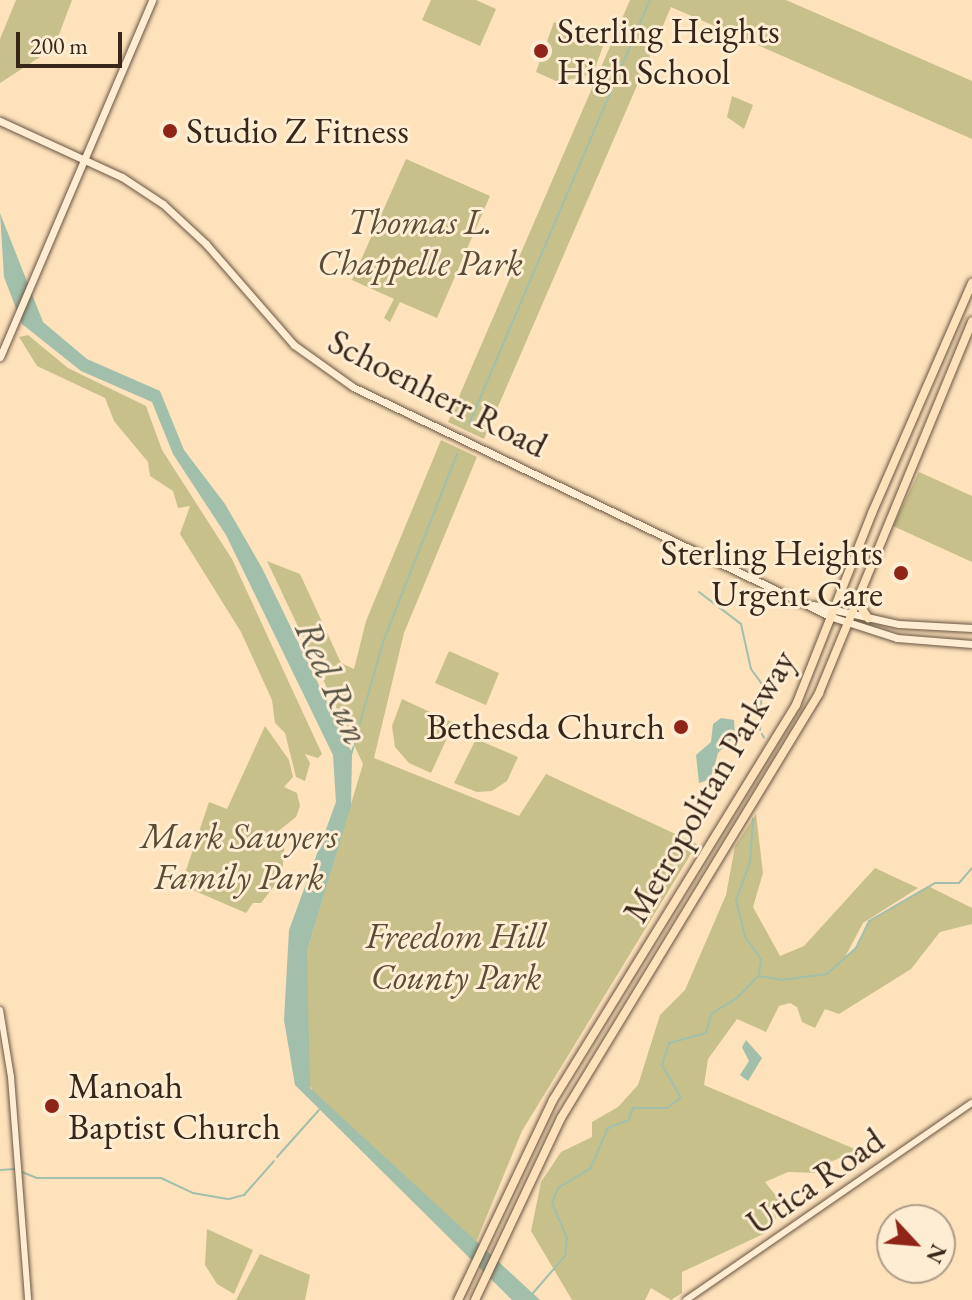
<!DOCTYPE html>
<style>
body{margin:0}
#map{position:relative;width:972px;height:1300px;overflow:hidden;background:#fee2bc;font-family:"EB Garamond",serif}
div>[style]{position:absolute}
.green>*{inset:0;background:#c8c08b}
.water>*{inset:0;background:#a1bfab}
.stream>*{height:2px;margin:-1px;padding:0 1px;transform-origin:1px;border-radius:1px;background:#a1bfab}
.roads{filter:drop-shadow(0 0 2px #695542) drop-shadow(0 0 2px #695542)}
.tertiary>*{height:6px;margin:-3px;padding:0 3px;transform-origin:3px;border-radius:3px;background:#feecd3}
.secondary>*{height:7px;margin:-3.5px;padding:0 3.5px;transform-origin:3.5px;border-radius:3.5px;background:#feecd3}
.primary>*{height:8px;margin:-4px;padding:0 4px;transform-origin:4px;border-radius:4px;background:#fee2bc}
.dots>*{width:22px;height:22px;translate:-50% -50%;box-sizing:border-box;border:4px solid #feecd3;border-radius:50%}
span{translate:-50% -50%;white-space:nowrap;text-align:center;line-height:1.15;-webkit-text-stroke:6px #feecd3;paint-order:stroke}
.poi-label{font-size:36px;color:#372619}
.left{translate:0 -50%;text-align:left}
.right{translate:-100% -50%;text-align:right}
.park-label{font-size:36px;color:#5b4c36;font-style:italic}
.street-label{font-size:36px;color:#372619}
.water-label{font-size:38px;color:#575445;font-style:italic}
.north{position:absolute;left:876px;top:1204px;width:80px;height:80px;box-sizing:border-box;background:#feecd3;border:2px solid #ae9d89;border-radius:50%;rotate:116deg;font-size:22px;font-weight:700;line-height:32px;text-align:center;color:#372619}
.north::after{content:'';display:block;margin:auto;width:28px;height:36px;background:#8f2418;clip-path:polygon(50% 0,100% 100%,50% 72%,0 100%)}
.scale{position:absolute;left:16px;top:32px;width:106px;height:36px;box-sizing:border-box;border:4px solid #372619;border-top:0;padding-left:10px;font-size:24px;line-height:28px;white-space:nowrap;color:#372619;-webkit-text-stroke:6px #feecd3;paint-order:stroke}
</style>
<div id="map">
<div class="green">
<div style="clip-path:polygon(16px 0,72px 0,54px 48px,0 83px,0 39px)"></div>
<div style="clip-path:polygon(431px 0,476px 0,496px 9px,480px 46px,422px 20px)"></div>
<div style="clip-path:polygon(630px 0,786px 0,972px 81px,972px 139px,671px 7px,484px 439px,448px 422px)"></div>
<div style="clip-path:polygon(554px 22px,604px 43px,596px 66px,585px 76px,558px 82px,536px 72px)"></div>
<div style="clip-path:polygon(732px 96px,753px 105px,744px 129px,727px 117px)"></div>
<div style="clip-path:polygon(406px 159px,490px 196px,437px 318px,400px 302px,390px 322px,384px 318px,394px 299px,352px 280px)"></div>
<div style="clip-path:polygon(28px 335px,68px 368px,146px 406px,162px 450px,232px 559px,322px 754px,318px 758px,305px 754px,310px 763px,305px 781px,296px 777px,285px 733px,275px 723px,272px 700px,241px 632px,180px 534px,190px 506px,178px 508px,173px 491px,150px 476px,148px 462px,114px 421px,105px 398px,37px 366px,19px 337px)"></div>
<div style="clip-path:polygon(441px 440px,477px 457px,404px 633px,374px 758px,519px 816px,546px 774px,697px 844px,522px 1131px,476px 1242px,315px 1095px,307px 1081px,307px 951px,363px 764px,267px 561px,300px 574px,341px 663px,354px 669px,366px 621px)"></div>
<div style="clip-path:polygon(919px 472px,972px 496px,972px 562px,893px 526px)"></div>
<div style="clip-path:polygon(449px 651px,499px 673px,486px 705px,435px 683px)"></div>
<div style="clip-path:polygon(402px 699px,454px 723px,431px 773px,409px 763px,395px 747px,392px 726px)"></div>
<div style="clip-path:polygon(265px 726px,289px 760px,293px 777px,284px 787px,297px 793px,300px 806px,296px 817px,277px 832px,285px 840px,282px 876px,261px 903px,253px 903px,246px 913px,181px 885px,209px 802px,227px 809px)"></div>
<div style="clip-path:polygon(476px 739px,518px 757px,507px 781px,492px 791px,477px 792px,454px 783px)"></div>
<div style="clip-path:polygon(756px 814px,763px 873px,753px 907px,780px 956px,804px 946px,875px 868px,918px 888px,863px 923px,845px 957px,856px 948px,869px 921px,928px 886px,972px 908px,972px 924px,940px 932px,911px 969px,839px 1014px,825px 1009px,815px 1028px,802px 1022px,797px 1007px,790px 1003px,779px 1006px,766px 1032px,737px 1019px,708px 1059px,704px 1085px,857px 1150px,826px 1164px,839px 1181px,819px 1173px,788px 1172px,765px 1182px,781px 1202px,772px 1230px,682px 1272px,682px 1293px,671px 1300px,651px 1288px,645px 1300px,572px 1300px,531px 1231px,541px 1182px,561px 1152px,592px 1137px,592px 1122px,618px 1107px,638px 1085px,660px 1015px,685px 990px,726px 895px,735px 846px)"></div>
<div style="clip-path:polygon(207px 1229px,253px 1250px,234px 1294px,217px 1284px,205px 1265px)"></div>
<div style="clip-path:polygon(260px 1254px,310px 1275px,305px 1300px,236px 1300px)"></div>
</div>
<div class="water">
<div style="clip-path:polygon(0 213px,43px 322px,87px 359px,160px 391px,184px 450px,225px 504px,262px 568px,352px 753px,351px 806px,307px 951px,310px 1088px,540px 1300px,512px 1300px,295px 1085px,284px 1020px,289px 930px,336px 802px,333px 755px,226px 535px,173px 454px,152px 402px,81px 371px,22px 324px,4px 277px)"></div>
<div style="clip-path:polygon(721px 718px,734px 720px,735px 736px,718px 753px,711px 779px,699px 783px,696px 755px,711px 742px,713px 724px)"></div>
<div style="clip-path:polygon(746px 1040px,762px 1058px,748px 1081px,740px 1075px,749px 1061px,742px 1047px)"></div>
</div>
<div class="stream">
<div style="left:469px;top:424px;width:461px;rotate:-66.9deg"></div>
<div style="left:699px;top:592px;width:53px;rotate:37.3deg"></div>
<div style="left:741px;top:624px;width:46px;rotate:77.5deg"></div>
<div style="left:751px;top:669px;width:19px;rotate:54deg"></div>
<div style="left:762px;top:684px;width:46px;rotate:92.5deg"></div>
<div style="left:762px;top:734px;width:4px;rotate:63deg"></div>
<div style="left:351px;top:755px;width:117px;rotate:-74.2deg"></div>
<div style="left:383px;top:642px;width:202px;rotate:-68.5deg"></div>
<div style="left:753px;top:819px;width:43px;rotate:94deg"></div>
<div style="left:750px;top:862px;width:40px;rotate:110.2deg"></div>
<div style="left:736px;top:900px;width:38px;rotate:76deg"></div>
<div style="left:745px;top:937px;width:27px;rotate:54deg"></div>
<div style="left:761px;top:959px;width:14px;rotate:98deg"></div>
<div style="left:277px;top:1157px;width:63px;rotate:-48.2deg"></div>
<div style="left:0;top:1170px;width:15px;rotate:-4deg"></div>
<div style="left:22px;top:1172px;width:16px;rotate:22deg"></div>
<div style="left:37px;top:1178px;width:124px"></div>
<div style="left:161px;top:1178px;width:35px;rotate:25deg"></div>
<div style="left:193px;top:1193px;width:35px;rotate:10deg"></div>
<div style="left:229px;top:1199px;width:16px;rotate:-15deg"></div>
<div style="left:244px;top:1195px;width:45px;rotate:-48.6deg"></div>
<div style="left:533px;top:1293px;width:49px;rotate:-49.1deg"></div>
<div style="left:565px;top:1256px;width:18px;rotate:-84deg"></div>
<div style="left:567px;top:1238px;width:38px;rotate:-113deg"></div>
<div style="left:552px;top:1203px;width:16px;rotate:-68deg"></div>
<div style="left:558px;top:1188px;width:37px;rotate:-31deg"></div>
<div style="left:590px;top:1169px;width:45px;rotate:-66.3deg"></div>
<div style="left:608px;top:1128px;width:22px;rotate:-21deg"></div>
<div style="left:629px;top:1120px;width:13px;rotate:-72deg"></div>
<div style="left:633px;top:1108px;width:34px"></div>
<div style="left:667px;top:1108px;width:17px;rotate:-36deg"></div>
<div style="left:681px;top:1098px;width:38px;rotate:-120deg"></div>
<div style="left:662px;top:1065px;width:23px;rotate:-72deg"></div>
<div style="left:669px;top:1043px;width:38px;rotate:-15deg"></div>
<div style="left:706px;top:1033px;width:20px;rotate:-75deg"></div>
<div style="left:711px;top:1014px;width:31px;rotate:-32deg"></div>
<div style="left:737px;top:998px;width:30px;rotate:-46deg"></div>
<div style="left:758px;top:976px;width:24px;rotate:9deg"></div>
<div style="left:782px;top:980px;width:45px;rotate:-7.6deg"></div>
<div style="left:827px;top:974px;width:39px;rotate:-42deg"></div>
<div style="left:856px;top:948px;width:30px;rotate:-64deg"></div>
<div style="left:869px;top:921px;width:76px;rotate:-29.9deg"></div>
<div style="left:935px;top:883px;width:24px"></div>
<div style="left:959px;top:883px;width:20px;rotate:-49deg"></div>
</div>
<div class="roads">
<div class="tertiary">
<div style="left:0;top:1010px;width:68px;rotate:80.7deg"></div>
<div style="left:11px;top:1077px;width:224px;rotate:85.6deg"></div>
<div style="left:686px;top:1300px;width:347px;rotate:-34.6deg"></div>
</div>
<div class="secondary">
<div style="left:0;top:121px;width:134px;rotate:24.7deg"></div>
<div style="left:122px;top:177px;width:49px;rotate:33.4deg"></div>
<div style="left:163px;top:204px;width:59px;rotate:42.9deg"></div>
<div style="left:206px;top:244px;width:134px;rotate:48.9deg"></div>
<div style="left:294px;top:345px;width:72px;rotate:35.4deg"></div>
<div style="left:353px;top:387px;width:531px;rotate:25.65deg"></div>
<div style="left:832px;top:617px;width:68px;rotate:17.9deg"></div>
<div style="left:897px;top:638px;width:75px;rotate:4.6deg"></div>
<div style="left:0;top:357px;width:388px;rotate:-66.9deg"></div>
<div style="left:813px;top:605px;width:88px;rotate:12.5deg"></div>
<div style="left:899px;top:624px;width:73px;rotate:3.1deg"></div>
</div>
<div class="primary">
<div style="left:856px;top:600px;width:22px;rotate:56deg"></div>
<div style="left:458px;top:1300px;width:221px;rotate:-64.6deg"></div>
<div style="left:553px;top:1100px;width:464px;rotate:-58.4deg"></div>
<div style="left:796px;top:705px;width:206px;rotate:-68.4deg"></div>
<div style="left:872px;top:513px;width:251px;rotate:-66.5deg"></div>
<div style="left:475px;top:1300px;width:201px;rotate:-64.7deg"></div>
<div style="left:561px;top:1118px;width:497px;rotate:-58.7deg"></div>
<div style="left:819px;top:693px;width:402px;rotate:-67.6deg"></div>
</div>
</div>
<div class="dots">
<div style="left:541px;top:51px;background:#8f2418"></div>
<div style="left:170px;top:131px;background:#8f2418"></div>
<div style="left:901px;top:573px;background:#8f2418"></div>
<div style="left:681px;top:727px;background:#8f2418"></div>
<div style="left:52px;top:1106px;background:#8f2418"></div>
</div>
<div class="poi-label">
<span class="left" style="left:557px;top:51px">Sterling Heights<br>High School</span>
<span class="left" style="left:186px;top:131px">Studio Z Fitness</span>
<span class="right" style="left:883px;top:573px">Sterling Heights<br>Urgent Care</span>
<span class="right" style="left:665px;top:727px">Bethesda Church</span>
<span class="left" style="left:68px;top:1106px">Manoah<br>Baptist Church</span>
</div>
<div class="park-label">
<span style="left:420px;top:242px">Thomas L.<br>Chappelle Park</span>
<span style="left:239px;top:856px">Mark Sawyers<br>Family Park</span>
<span style="left:456px;top:956px">Freedom Hill<br>County Park</span>
</div>
<div class="street-label">
<span style="left:438px;top:393px;rotate:27deg">Schoenherr Road</span>
<span style="left:709px;top:786px;rotate:-60deg">Metropolitan Parkway</span>
<span style="left:815px;top:1181px;rotate:-35deg">Utica Road</span>
</div>
<div class="water-label">
<span style="left:333px;top:682px;rotate:66deg">Red Run</span>
</div>
<div class="north">N</div>
<div class="scale">200 m</div>
</div>
